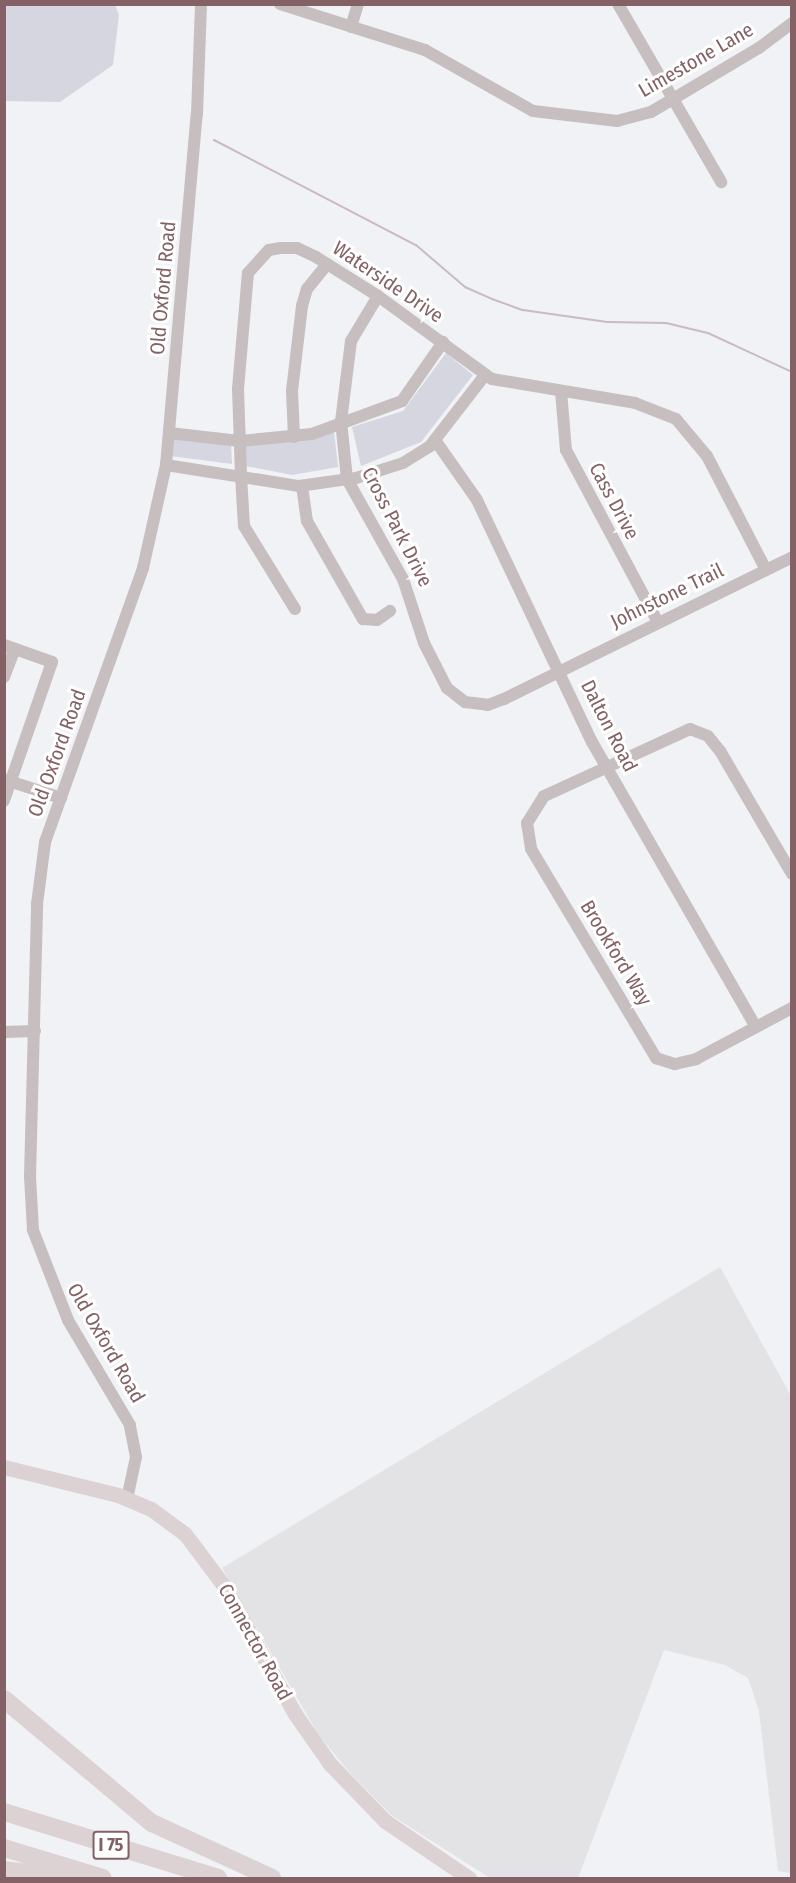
<!DOCTYPE html>
<style>
body{margin:0}
#map{position:relative;width:796px;height:1883px;overflow:hidden;background:#f0f2f5;font-family:"Fira Sans Condensed",sans-serif}
div>[style]{position:absolute}
.built>*{inset:0;background:#e3e3e5}
.green>*{inset:0;background:#d6d6e1}
.stream>*{height:2px;margin:-1px;padding:0 1px;transform-origin:1px;border-radius:1px;background:#cbbabf}
.minor>*{height:12px;margin:-6px;padding:0 6px;transform-origin:6px;border-radius:6px;background:#c7bebf}
.major>*{height:15px;margin:-7.5px;padding:0 7.5px;transform-origin:7.5px;border-radius:7.5px;background:#dcd2d3}
.highway>*{height:18px;margin:-9px;padding:0 9px;transform-origin:9px;border-radius:9px;background:#dcd2d3}
span{translate:-50% -50%;white-space:nowrap;text-align:center;line-height:1.15;-webkit-text-stroke:6px #fff;paint-order:stroke}
.shield-label span{padding:2px 4px;background:#fff;border:2px solid;border-radius:4px;-webkit-text-stroke-width:0}
.shield-label{font-size:18px;color:#836164;font-weight:700}
.street-label{font-size:20px;color:#836164}
.frame{position:absolute;inset:0;border:6px solid #836164;pointer-events:none}
</style>
<div id="map">
<div class="built">
<div style="clip-path:polygon(720px 1267px,791px 1396px,791px 1873px,778px 1871px,759px 1711px,748px 1678px,725px 1665px,664px 1650px,578px 1878px,490px 1878px,391px 1815px,350px 1773px,318px 1734px,222px 1568px)"></div>
</div>
<div class="green">
<div style="clip-path:polygon(5px 4px,115px 5px,119px 15px,113px 65px,60px 102px,5px 101px)"></div>
<div style="clip-path:polygon(446px 353px,473px 375px,421px 442px,361px 466px,352px 427px,403px 411px)"></div>
<div style="clip-path:polygon(334px 431px,338px 467px,292px 475px,246px 466px,244px 445px)"></div>
<div style="clip-path:polygon(172px 437px,231px 443px,232px 464px,170px 456px)"></div>
</div>
<div class="stream">
<div style="left:214px;top:140px;width:228px;rotate:27.5deg"></div>
<div style="left:416px;top:245px;width:65px;rotate:40.6deg"></div>
<div style="left:465px;top:287px;width:30px;rotate:24deg"></div>
<div style="left:492px;top:299px;width:33px;rotate:20deg"></div>
<div style="left:523px;top:310px;width:85px;rotate:8.1deg"></div>
<div style="left:607px;top:322px;width:59px;rotate:1deg"></div>
<div style="left:666px;top:323px;width:43px;rotate:13.4deg"></div>
<div style="left:708px;top:333px;width:93px;rotate:24.9deg"></div>
</div>
<div class="minor">
<div style="left:280px;top:4px;width:152px;rotate:17.6deg"></div>
<div style="left:425px;top:50px;width:124px;rotate:29.5deg"></div>
<div style="left:533px;top:111px;width:85px;rotate:6.8deg"></div>
<div style="left:617px;top:121px;width:35px;rotate:-15deg"></div>
<div style="left:651px;top:112px;width:126px;rotate:-30.7deg"></div>
<div style="left:759px;top:48px;width:41px;rotate:-37.1deg"></div>
<div style="left:618px;top:4px;width:206px;rotate:59.9deg"></div>
<div style="left:351px;top:27px;width:24px;rotate:-73deg"></div>
<div style="left:378px;top:296px;width:52px;rotate:121deg"></div>
<div style="left:351px;top:341px;width:81px;rotate:97.1deg"></div>
<div style="left:341px;top:421px;width:58px;rotate:84.1deg"></div>
<div style="left:347px;top:479px;width:115px;rotate:60.8deg"></div>
<div style="left:403px;top:579px;width:67px;rotate:71.8deg"></div>
<div style="left:424px;top:643px;width:51px;rotate:62.9deg"></div>
<div style="left:447px;top:688px;width:23px;rotate:38deg"></div>
<div style="left:465px;top:702px;width:23px;rotate:7deg"></div>
<div style="left:488px;top:705px;width:17px;rotate:-21deg"></div>
<div style="left:504px;top:699px;width:321px;rotate:-26.2deg"></div>
<div style="left:561px;top:391px;width:59px;rotate:85.2deg"></div>
<div style="left:566px;top:450px;width:195px;rotate:61.9deg"></div>
<div style="left:169px;top:433px;width:71px;rotate:6.4deg"></div>
<div style="left:240px;top:441px;width:72px;rotate:-5.6deg"></div>
<div style="left:312px;top:434px;width:96px;rotate:-20.1deg"></div>
<div style="left:402px;top:401px;width:72px;rotate:-55.2deg"></div>
<div style="left:294px;top:437px;width:46px;rotate:-92.5deg"></div>
<div style="left:292px;top:391px;width:86px;rotate:-83.3deg"></div>
<div style="left:302px;top:306px;width:18px;rotate:-74deg"></div>
<div style="left:307px;top:289px;width:32px;rotate:-51deg"></div>
<div style="left:435px;top:440px;width:73px;rotate:55deg"></div>
<div style="left:477px;top:500px;width:268px;rotate:64.6deg"></div>
<div style="left:592px;top:742px;width:329px;rotate:60.1deg"></div>
<div style="left:166px;top:465px;width:135px;rotate:9deg"></div>
<div style="left:299px;top:486px;width:58px;rotate:-8deg"></div>
<div style="left:356px;top:478px;width:49px;rotate:-17.7deg"></div>
<div style="left:403px;top:463px;width:32px;rotate:-32deg"></div>
<div style="left:430px;top:446px;width:90px;rotate:-52.2deg"></div>
<div style="left:302px;top:486px;width:35px;rotate:82deg"></div>
<div style="left:307px;top:521px;width:113px;rotate:60.3deg"></div>
<div style="left:363px;top:619px;width:14px;rotate:4deg"></div>
<div style="left:377px;top:620px;width:16px;rotate:-35deg"></div>
<div style="left:295px;top:609px;width:97px;rotate:-121.6deg"></div>
<div style="left:244px;top:526px;width:51px;rotate:-93.4deg"></div>
<div style="left:241px;top:475px;width:86px;rotate:-92deg"></div>
<div style="left:238px;top:389px;width:116px;rotate:-85.1deg"></div>
<div style="left:248px;top:273px;width:31px;rotate:-48deg"></div>
<div style="left:269px;top:250px;width:11px;rotate:-10deg"></div>
<div style="left:280px;top:248px;width:17px"></div>
<div style="left:297px;top:248px;width:21px;rotate:25deg"></div>
<div style="left:316px;top:257px;width:73px;rotate:32.2deg"></div>
<div style="left:378px;top:296px;width:141px;rotate:36.1deg"></div>
<div style="left:492px;top:379px;width:145px;rotate:9.5deg"></div>
<div style="left:635px;top:403px;width:44px;rotate:21.3deg"></div>
<div style="left:676px;top:419px;width:48px;rotate:50deg"></div>
<div style="left:707px;top:456px;width:128px;rotate:62.6deg"></div>
<div style="left:4px;top:645px;width:51px;rotate:19.5deg"></div>
<div style="left:52px;top:662px;width:147px;rotate:109.1deg"></div>
<div style="left:4px;top:677px;width:30px;rotate:-69deg"></div>
<div style="left:6px;top:780px;width:58px;rotate:18.1deg"></div>
<div style="left:792px;top:874px;width:143px;rotate:-120.3deg"></div>
<div style="left:720px;top:751px;width:19px;rotate:-129deg"></div>
<div style="left:708px;top:736px;width:19px;rotate:-159deg"></div>
<div style="left:690px;top:729px;width:161px;rotate:155.3deg"></div>
<div style="left:544px;top:796px;width:32px;rotate:122deg"></div>
<div style="left:527px;top:823px;width:26px;rotate:81deg"></div>
<div style="left:531px;top:849px;width:244px;rotate:59.1deg"></div>
<div style="left:656px;top:1058px;width:20px;rotate:18deg"></div>
<div style="left:675px;top:1064px;width:22px;rotate:-13deg"></div>
<div style="left:696px;top:1059px;width:109px;rotate:-28deg"></div>
<div style="left:4px;top:1032px;width:31px;rotate:-2deg"></div>
<div style="left:127px;top:1499px;width:43px;rotate:-77.9deg"></div>
<div style="left:136px;top:1457px;width:33px;rotate:-101deg"></div>
<div style="left:130px;top:1425px;width:122px;rotate:-120.6deg"></div>
<div style="left:68px;top:1320px;width:97px;rotate:-111.3deg"></div>
<div style="left:33px;top:1230px;width:53px;rotate:-93.2deg"></div>
<div style="left:30px;top:1177px;width:273px;rotate:-88.5deg"></div>
<div style="left:37px;top:904px;width:63px;rotate:-82.6deg"></div>
<div style="left:45px;top:842px;width:291px;rotate:-70.3deg"></div>
<div style="left:143px;top:568px;width:106px;rotate:-77.4deg"></div>
<div style="left:166px;top:465px;width:352px;rotate:-85deg"></div>
<div style="left:197px;top:114px;width:110px;rotate:-87.9deg"></div>
</div>
<div class="major">
<div style="left:4px;top:1467px;width:117px;rotate:13.8deg"></div>
<div style="left:118px;top:1495px;width:36px;rotate:23deg"></div>
<div style="left:151px;top:1509px;width:42px;rotate:36.3deg"></div>
<div style="left:185px;top:1534px;width:65px;rotate:53.1deg"></div>
<div style="left:224px;top:1586px;width:146px;rotate:61deg"></div>
<div style="left:295px;top:1714px;width:61px;rotate:55deg"></div>
<div style="left:330px;top:1764px;width:79px;rotate:46deg"></div>
<div style="left:385px;top:1821px;width:102px;rotate:34.2deg"></div>
</div>
<div class="highway">
<div style="left:4px;top:1699px;width:193px;rotate:40deg"></div>
<div style="left:152px;top:1823px;width:132px;rotate:24.6deg"></div>
<div style="left:4px;top:1812px;width:224px;rotate:17.1deg"></div>
<div style="left:4px;top:1848px;width:103px;rotate:16.9deg"></div>
<div style="left:4px;top:1870px;width:64px;rotate:7.1deg"></div>
</div>
<div class="shield-label">
<span style="left:111px;top:1845px">I 75</span>
</div>
<div class="street-label">
<span style="left:696px;top:60px;rotate:-30deg">Limestone Lane</span>
<span style="left:388px;top:282px;rotate:34deg">Waterside Drive</span>
<span style="left:163px;top:288px;rotate:-85deg">Old Oxford Road</span>
<span style="left:614px;top:501px;rotate:62deg">Cass Drive</span>
<span style="left:397px;top:527px;rotate:63deg">Cross Park Drive</span>
<span style="left:667px;top:596px;rotate:-26deg">Johnstone Trail</span>
<span style="left:609px;top:726px;rotate:63deg">Dalton Road</span>
<span style="left:57px;top:753px;rotate:-70deg">Old Oxford Road</span>
<span style="left:616px;top:953px;rotate:59deg">Brookford Way</span>
<span style="left:106px;top:1343px;rotate:60deg">Old Oxford Road</span>
<span style="left:255px;top:1642px;rotate:61deg">Connector Road</span>
</div>
<div class="frame"></div>
</div>
